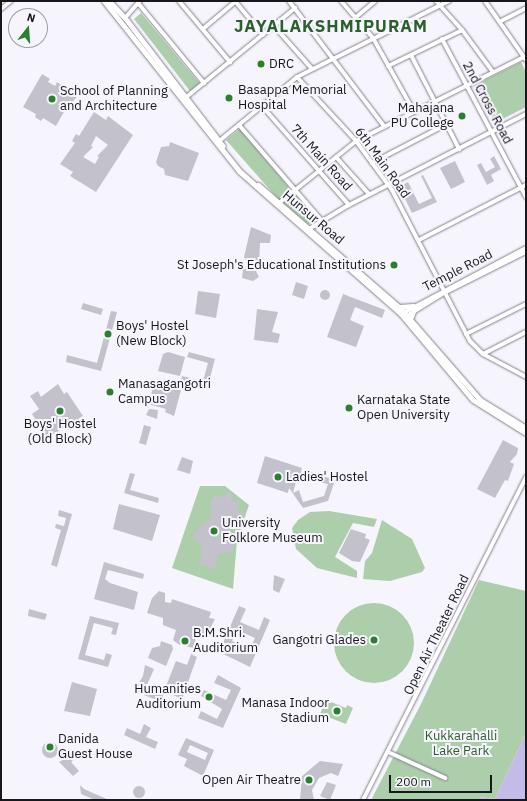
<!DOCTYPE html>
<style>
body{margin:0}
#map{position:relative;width:527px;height:801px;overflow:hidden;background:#f6f5fd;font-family:"IBM Plex Sans",sans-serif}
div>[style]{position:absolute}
.green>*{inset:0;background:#adceaa}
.round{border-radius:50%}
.water>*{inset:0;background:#c4bbe8}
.building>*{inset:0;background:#c3c1cb}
.roads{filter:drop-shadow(0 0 1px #84828c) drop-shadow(0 0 1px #84828c)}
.minor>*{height:4px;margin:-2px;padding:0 2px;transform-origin:2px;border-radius:2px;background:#fff}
.major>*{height:5px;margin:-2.5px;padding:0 2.5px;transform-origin:2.5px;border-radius:2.5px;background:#fff}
.dots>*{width:11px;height:11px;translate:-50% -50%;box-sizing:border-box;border:2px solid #f6f5fd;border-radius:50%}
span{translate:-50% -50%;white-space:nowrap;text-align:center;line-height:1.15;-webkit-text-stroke:4px #f6f5fd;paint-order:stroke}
.poi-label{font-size:13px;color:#18171b}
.left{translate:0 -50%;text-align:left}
.right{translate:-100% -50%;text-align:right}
.street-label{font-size:13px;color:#18171b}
.park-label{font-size:13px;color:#30602f}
.district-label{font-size:17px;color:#2b5f2b;font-weight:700;letter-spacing:1px}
.frame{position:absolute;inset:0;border:2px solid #18171b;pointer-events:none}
.north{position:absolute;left:8px;top:8px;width:40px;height:40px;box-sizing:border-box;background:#f6f5fd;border:1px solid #9d9ca3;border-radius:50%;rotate:17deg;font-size:11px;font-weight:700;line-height:16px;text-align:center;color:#18171b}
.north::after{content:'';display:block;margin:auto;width:14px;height:18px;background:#2c802d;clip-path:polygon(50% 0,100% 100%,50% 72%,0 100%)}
.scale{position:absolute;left:389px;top:775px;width:103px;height:18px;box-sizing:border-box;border:2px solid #18171b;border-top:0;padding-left:5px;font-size:12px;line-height:14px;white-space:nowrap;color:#18171b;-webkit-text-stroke:3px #f6f5fd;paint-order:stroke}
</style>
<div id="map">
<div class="green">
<div style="clip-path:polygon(141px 13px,200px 84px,190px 91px,134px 19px)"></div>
<div style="clip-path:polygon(521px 62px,526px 72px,526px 107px,495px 123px,475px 85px)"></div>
<div style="clip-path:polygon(240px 129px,292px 191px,280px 201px,226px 140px)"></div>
<div style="clip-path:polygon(295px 193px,319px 221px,308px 224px,283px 203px)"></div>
<div style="clip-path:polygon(200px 486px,225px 486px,249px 505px,237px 540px,233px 589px,172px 568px)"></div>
<div style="clip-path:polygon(329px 511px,377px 519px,374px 527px,353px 523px,335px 557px,357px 571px,357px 578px,317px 568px,296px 549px,292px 528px,298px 520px,310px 512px)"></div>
<div style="clip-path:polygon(382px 520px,412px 539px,425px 568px,422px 572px,390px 581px,363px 579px,365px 561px,372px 553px)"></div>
<div style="clip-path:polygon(479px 580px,526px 591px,526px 733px,495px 799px,480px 797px,478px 800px,371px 800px,421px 704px)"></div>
<div class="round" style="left:334px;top:603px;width:80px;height:80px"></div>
<div style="clip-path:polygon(326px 700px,346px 708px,347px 705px,353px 708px,346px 724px,320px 714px,322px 709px,318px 707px)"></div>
</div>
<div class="water">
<div style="clip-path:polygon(526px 733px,526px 800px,478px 800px,479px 797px,495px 799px)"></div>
</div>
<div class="building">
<div style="clip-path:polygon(42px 74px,50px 79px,48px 82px,55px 86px,57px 82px,64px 87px,62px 90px,77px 97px,65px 110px,56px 126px,43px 118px,41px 121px,35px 117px,36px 114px,23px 107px)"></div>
<div style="clip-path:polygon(evenodd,94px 112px,106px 120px,108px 116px,133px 135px,96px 192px,70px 176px,73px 172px,60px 164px,75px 143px,72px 141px,76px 134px,79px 136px,94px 112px,96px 136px,108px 145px,97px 156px,99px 157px,95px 164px,83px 157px,93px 147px,91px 146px,96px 136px)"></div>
<div style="clip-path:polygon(170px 142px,199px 153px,188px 181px,165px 175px,164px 169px,158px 166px,156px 162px,161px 147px,169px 146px)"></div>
<div style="clip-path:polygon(494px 156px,501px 169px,491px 175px,494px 181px,487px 185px,477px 165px,481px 163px,486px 172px,495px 167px,490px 159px)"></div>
<div style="clip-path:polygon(455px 161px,465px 182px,451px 189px,440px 168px)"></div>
<div style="clip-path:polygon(423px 175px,437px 202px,412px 213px,399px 187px,408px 182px,419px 204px,432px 198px,421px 176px)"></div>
<div style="clip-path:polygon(251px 227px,271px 235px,270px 243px,260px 243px,259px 263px,256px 263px,255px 269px,259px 277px,253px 281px,242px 278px,243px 269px,252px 268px,253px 263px,247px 262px,244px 257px)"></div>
<div style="clip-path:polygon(296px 282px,308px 286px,304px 299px,292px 295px)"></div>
<div class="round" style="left:320px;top:290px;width:10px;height:10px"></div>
<div style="clip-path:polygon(198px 291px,220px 294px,216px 318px,195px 314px)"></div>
<div style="clip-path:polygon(343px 294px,385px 310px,382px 318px,355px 307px,350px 320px,364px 326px,356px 347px,327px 337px)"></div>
<div style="clip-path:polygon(83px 303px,103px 309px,101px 315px,81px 309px)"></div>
<div style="clip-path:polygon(257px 309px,278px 312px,272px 332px,280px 334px,278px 343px,254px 340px)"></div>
<div style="clip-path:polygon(111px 311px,117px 312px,101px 371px,66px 362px,67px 355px,97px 363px)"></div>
<div style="clip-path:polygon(168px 352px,185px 357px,180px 376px,158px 371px,163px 354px)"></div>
<div style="clip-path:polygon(189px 352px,215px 359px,208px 385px,204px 388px,181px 381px,182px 376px,203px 381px,208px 363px,187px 357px)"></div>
<div style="clip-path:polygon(58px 384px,64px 394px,67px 392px,83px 416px,47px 438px,32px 414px,39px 409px,30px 396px,38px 391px,41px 397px)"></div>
<div style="clip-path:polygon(159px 384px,181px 390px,174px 416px,165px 412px,166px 409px,148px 404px,154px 385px)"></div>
<div style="clip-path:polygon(149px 409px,158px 410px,157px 419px,146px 415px)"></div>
<div style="clip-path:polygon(144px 425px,151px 427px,146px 445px,139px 443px)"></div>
<div style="clip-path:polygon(503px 440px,518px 448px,517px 454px,510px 462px,514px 464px,509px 478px,508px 481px,505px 480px,495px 498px,477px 489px)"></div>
<div style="clip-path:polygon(evenodd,265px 456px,302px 468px,301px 472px,310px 475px,311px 472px,335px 480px,328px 501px,303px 508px,289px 488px,288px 493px,257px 483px,265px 456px,297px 478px,328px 484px,324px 496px,303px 502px,299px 490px,293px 493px,297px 478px)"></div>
<div style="clip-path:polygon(182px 457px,193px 461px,190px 474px,177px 470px)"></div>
<div style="clip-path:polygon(130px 473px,135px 474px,130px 490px,159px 498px,158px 503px,124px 493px)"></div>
<div style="clip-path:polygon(226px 492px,232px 494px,230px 499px,239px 502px,237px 510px,242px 512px,241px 518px,235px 516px,233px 523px,230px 523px,234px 550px,218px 555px,215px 569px,196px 563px,200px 561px,202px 547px,192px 537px,203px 523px,210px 520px,212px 507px,209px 507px,214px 495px,224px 498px)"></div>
<div style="clip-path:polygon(119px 504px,160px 515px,152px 541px,113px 529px)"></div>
<div style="clip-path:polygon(59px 510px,72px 514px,57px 567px,51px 565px,61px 530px,55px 528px,56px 524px,64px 526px,66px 518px,58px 516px)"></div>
<div style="clip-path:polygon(351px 529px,366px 534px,365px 538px,370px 540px,360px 562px,352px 561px,339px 553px)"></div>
<div style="clip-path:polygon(104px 562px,144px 574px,143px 579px,108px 570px,105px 579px,110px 583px,138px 592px,134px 610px,94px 599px)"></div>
<div style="clip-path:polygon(274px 575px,285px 579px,279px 593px,273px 590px)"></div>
<div style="clip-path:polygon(159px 591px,165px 593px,165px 602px,171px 603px,172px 599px,211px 612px,209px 618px,215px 619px,205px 639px,194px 636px,196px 642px,193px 648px,178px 644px,173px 640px,176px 630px,163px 625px,163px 618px,147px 613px,152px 598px)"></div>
<div style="clip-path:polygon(evenodd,239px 606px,246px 609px,240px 622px,259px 630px,264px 617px,270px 620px,250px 667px,219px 652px,239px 606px,237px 630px,255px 638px,250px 649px,232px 641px,237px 630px)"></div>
<div style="clip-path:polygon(29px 609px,47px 614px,45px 620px,28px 616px)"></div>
<div style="clip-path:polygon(90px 616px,119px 623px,116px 635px,111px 634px,113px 628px,94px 623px,85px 655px,104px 660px,106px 653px,112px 655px,108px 667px,78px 659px)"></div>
<div style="clip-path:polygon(161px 641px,172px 645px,173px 649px,166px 666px,148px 658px,152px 648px,160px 646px)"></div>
<div style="clip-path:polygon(191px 654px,197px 657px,182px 699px,164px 691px,176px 661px,187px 665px)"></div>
<div style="clip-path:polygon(145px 665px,154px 669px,147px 685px,162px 692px,164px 700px,159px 701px,134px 691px,143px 676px)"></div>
<div style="clip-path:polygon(218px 675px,241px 688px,223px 728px,198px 718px,201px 711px,217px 719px,222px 709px,201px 696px,204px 690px,226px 700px,231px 690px,214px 683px)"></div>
<div style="clip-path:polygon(72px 682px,97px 689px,90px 716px,64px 711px)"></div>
<div style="clip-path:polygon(144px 724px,151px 728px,146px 737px,158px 742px,155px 749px,124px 735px,127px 728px,140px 734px)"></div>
<div style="clip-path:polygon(evenodd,186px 738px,214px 750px,203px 776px,184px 766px,187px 759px,178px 755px,186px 738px,190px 745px,208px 753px,205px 760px,187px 752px,190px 745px)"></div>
<div class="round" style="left:42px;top:742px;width:16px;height:16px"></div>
<div style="clip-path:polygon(70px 756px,74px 759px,71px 762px,79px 771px,73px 776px,59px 762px)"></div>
<div style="clip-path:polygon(320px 761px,343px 764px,338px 776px,331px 773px,319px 778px,312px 790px,314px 800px,300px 800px,302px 776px)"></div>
<div style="clip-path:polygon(327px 782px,336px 785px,330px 800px,320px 796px)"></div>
<div style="clip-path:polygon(80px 785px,84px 789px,109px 800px,95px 800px,81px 794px)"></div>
<div class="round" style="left:133px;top:786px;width:12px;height:12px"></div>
</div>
<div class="roads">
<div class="minor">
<div style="left:179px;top:1px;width:80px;rotate:50.1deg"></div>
<div style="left:235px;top:1px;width:44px;rotate:50.5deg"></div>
<div style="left:289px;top:1px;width:157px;rotate:52.8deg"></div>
<div style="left:341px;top:1px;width:49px;rotate:49.1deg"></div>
<div style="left:373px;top:38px;width:82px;rotate:60.9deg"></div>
<div style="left:436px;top:1px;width:39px;rotate:48deg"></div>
<div style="left:462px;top:30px;width:52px;rotate:53.6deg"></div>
<div style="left:485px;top:1px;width:72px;rotate:55.2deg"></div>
<div style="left:138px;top:3px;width:104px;rotate:50.5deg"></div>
<div style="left:1px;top:9px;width:13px;rotate:-39deg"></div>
<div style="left:125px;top:18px;width:23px;rotate:-49deg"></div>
<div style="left:355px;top:18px;width:26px;rotate:-40deg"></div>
<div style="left:501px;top:21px;width:28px;rotate:-27deg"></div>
<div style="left:274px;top:26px;width:57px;rotate:48.5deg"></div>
<div style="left:203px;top:29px;width:43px;rotate:-40.3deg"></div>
<div style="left:442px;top:39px;width:179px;rotate:62deg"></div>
<div style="left:411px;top:55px;width:106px;rotate:62.9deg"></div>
<div style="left:388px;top:66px;width:82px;rotate:-25.9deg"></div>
<div style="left:297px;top:77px;width:87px;rotate:47.3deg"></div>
<div style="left:356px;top:141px;width:61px;rotate:53.7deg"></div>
<div style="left:392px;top:190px;width:170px;rotate:62.7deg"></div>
<div style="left:470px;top:341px;width:18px;rotate:45deg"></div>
<div style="left:483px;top:354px;width:49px;rotate:28.1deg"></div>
<div style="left:184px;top:99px;width:144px;rotate:-39.3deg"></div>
<div style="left:262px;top:106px;width:132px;rotate:48.7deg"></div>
<div style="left:239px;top:125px;width:127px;rotate:49.2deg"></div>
<div style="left:218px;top:142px;width:102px;rotate:-39.4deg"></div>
<div style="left:297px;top:77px;width:170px;rotate:-26.6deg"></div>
<div style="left:336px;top:157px;width:50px;rotate:48.3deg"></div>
<div style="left:372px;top:163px;width:85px;rotate:-27.5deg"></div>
<div style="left:279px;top:203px;width:99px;rotate:-38.8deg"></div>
<div style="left:356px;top:141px;width:190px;rotate:-26.6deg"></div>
<div style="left:309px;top:229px;width:44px;rotate:-31.2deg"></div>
<div style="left:347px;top:206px;width:201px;rotate:-27.2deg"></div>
<div style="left:419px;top:240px;width:120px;rotate:-27.2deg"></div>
<div style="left:403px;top:313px;width:139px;rotate:-27.9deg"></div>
<div style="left:405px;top:317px;width:46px;rotate:-31.6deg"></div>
<div style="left:444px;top:293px;width:92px;rotate:-26.6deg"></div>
<div style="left:466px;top:334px;width:67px;rotate:-26.6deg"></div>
<div style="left:483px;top:354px;width:48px;rotate:-27.1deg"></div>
<div style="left:388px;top:752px;width:63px;rotate:24.5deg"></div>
<div style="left:363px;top:800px;width:362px;rotate:-63.2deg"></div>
</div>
<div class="major">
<div style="left:104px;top:1px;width:217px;rotate:51.5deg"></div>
<div style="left:239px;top:171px;width:216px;rotate:41.4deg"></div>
<div style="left:401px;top:314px;width:112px;rotate:50.1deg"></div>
<div style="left:473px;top:400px;width:62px;rotate:31.9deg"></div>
<div style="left:109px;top:1px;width:23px;rotate:47deg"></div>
<div style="left:125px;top:18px;width:161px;rotate:52.6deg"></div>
<div style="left:258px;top:185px;width:186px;rotate:40.9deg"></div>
<div style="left:399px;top:307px;width:123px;rotate:48.9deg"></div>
<div style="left:480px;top:400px;width:54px;rotate:31.3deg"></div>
<div style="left:399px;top:307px;width:14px;rotate:-4deg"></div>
<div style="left:410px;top:319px;width:11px;rotate:-68deg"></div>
</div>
</div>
<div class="dots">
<div style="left:261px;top:64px;background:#2c802d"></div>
<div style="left:229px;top:98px;background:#2c802d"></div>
<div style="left:52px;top:99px;background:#2c802d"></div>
<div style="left:462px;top:116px;background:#2c802d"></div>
<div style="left:394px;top:265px;background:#2c802d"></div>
<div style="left:108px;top:334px;background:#2c802d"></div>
<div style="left:110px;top:392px;background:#2c802d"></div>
<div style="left:349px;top:408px;background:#2c802d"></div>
<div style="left:60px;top:411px;background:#2c802d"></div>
<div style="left:278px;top:477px;background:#2c802d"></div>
<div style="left:214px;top:531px;background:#2c802d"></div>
<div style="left:374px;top:640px;background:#2c802d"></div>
<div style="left:185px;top:641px;background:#2c802d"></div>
<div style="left:209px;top:697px;background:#2c802d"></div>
<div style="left:337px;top:711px;background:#2c802d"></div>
<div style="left:50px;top:747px;background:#2c802d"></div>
<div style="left:309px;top:780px;background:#2c802d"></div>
</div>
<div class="poi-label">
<span class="left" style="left:269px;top:64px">DRC</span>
<span class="left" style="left:238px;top:98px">Basappa Memorial<br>Hospital</span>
<span class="left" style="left:60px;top:99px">School of Planning<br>and Architecture</span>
<span class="right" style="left:454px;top:116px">Mahajana<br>PU College</span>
<span class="right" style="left:386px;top:265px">St Joseph's Educational Institutions</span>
<span class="left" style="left:116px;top:334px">Boys' Hostel<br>(New Block)</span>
<span class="left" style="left:118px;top:392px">Manasagangotri<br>Campus</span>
<span class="left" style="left:357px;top:408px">Karnataka State<br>Open University</span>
<span style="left:60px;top:432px">Boys' Hostel<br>(Old Block)</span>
<span class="left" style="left:286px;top:477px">Ladies' Hostel</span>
<span class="left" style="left:222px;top:531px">University<br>Folklore Museum</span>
<span class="left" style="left:193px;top:641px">B.M.Shri.<br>Auditorium</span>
<span class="right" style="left:366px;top:640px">Gangotri Glades</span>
<span class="right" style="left:201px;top:697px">Humanities<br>Auditorium</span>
<span class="right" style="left:329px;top:711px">Manasa Indoor<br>Stadium</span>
<span class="left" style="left:58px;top:747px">Danida<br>Guest House</span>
<span class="right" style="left:301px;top:780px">Open Air Theatre</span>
</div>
<div class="street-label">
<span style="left:487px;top:103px;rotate:62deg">2nd Cross Road</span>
<span style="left:321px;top:158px;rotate:48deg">7th Main Road</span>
<span style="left:382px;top:163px;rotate:54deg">6th Main Road</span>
<span style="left:313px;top:218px;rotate:40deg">Hunsur Road</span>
<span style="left:458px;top:271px;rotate:-27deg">Temple Road</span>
<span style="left:437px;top:635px;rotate:-64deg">Open Air Theater Road</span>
</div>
<div class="park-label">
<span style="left:461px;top:744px">Kukkarahalli<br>Lake Park</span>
</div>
<div class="district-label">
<span style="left:331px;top:27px">JAYALAKSHMIPURAM</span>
</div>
<div class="frame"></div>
<div class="north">N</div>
<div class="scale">200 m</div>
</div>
